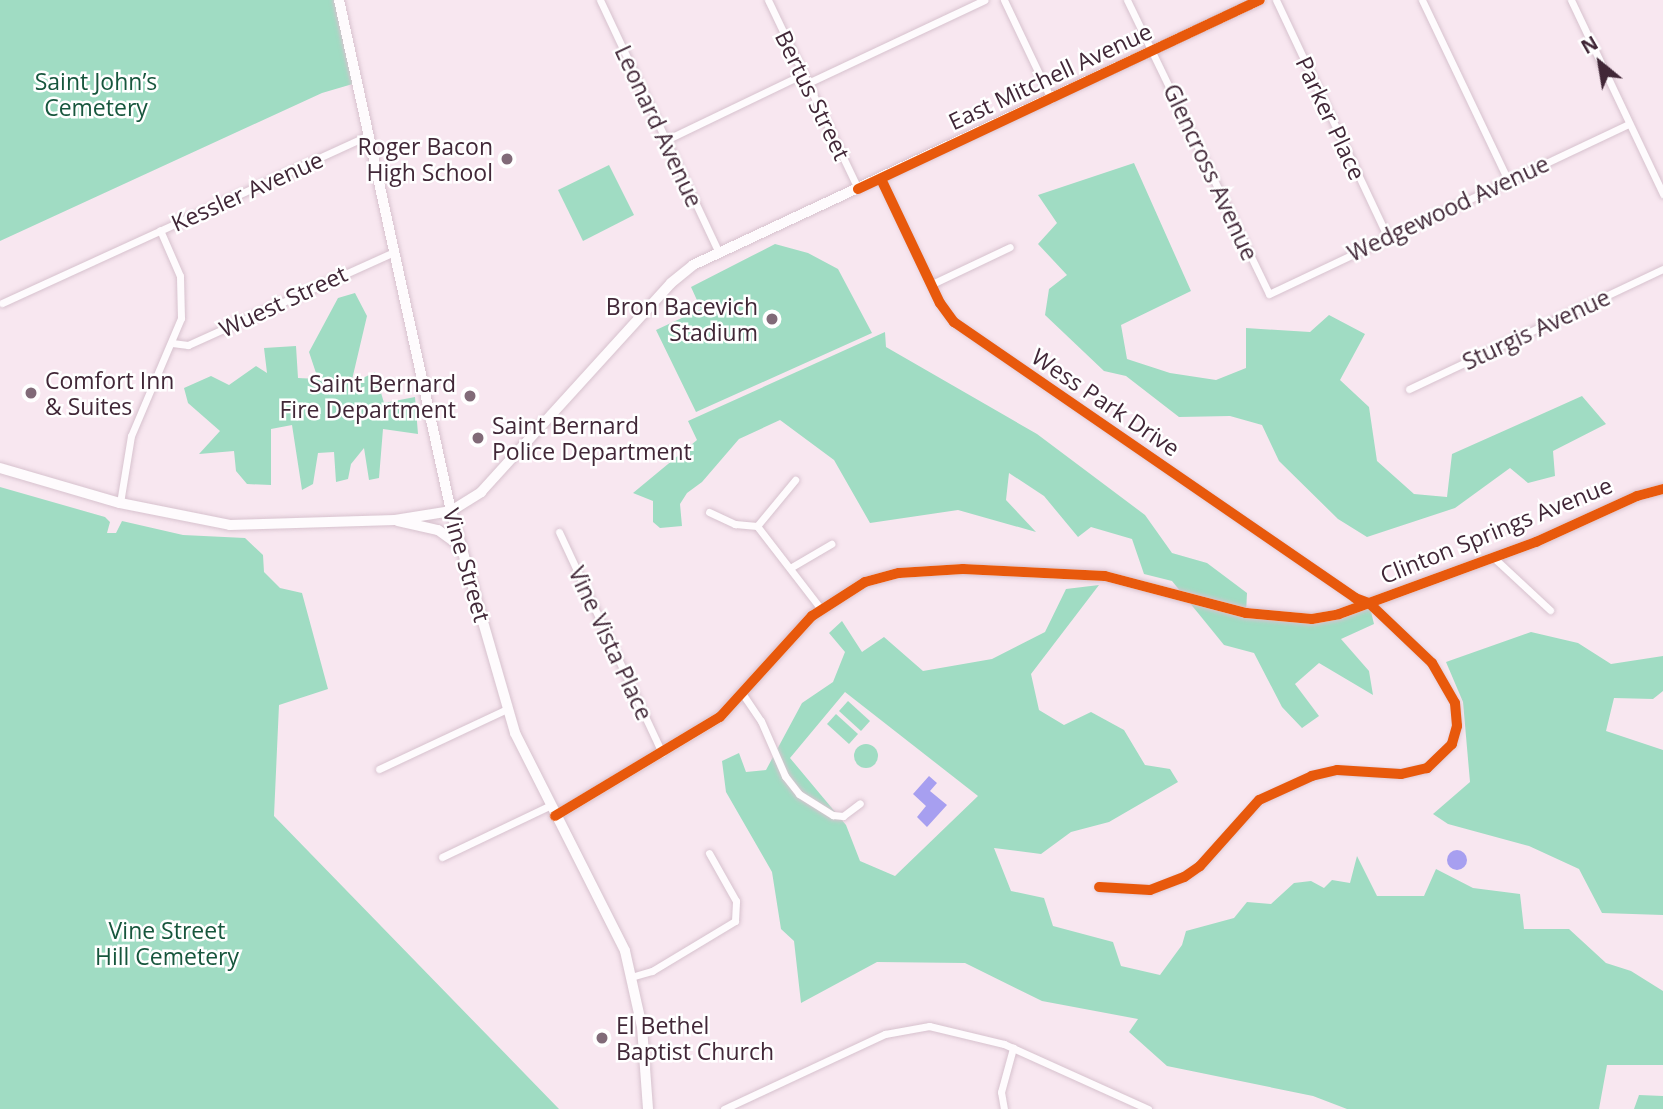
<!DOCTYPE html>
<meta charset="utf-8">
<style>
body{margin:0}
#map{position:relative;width:1663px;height:1109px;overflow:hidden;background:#f8e7f0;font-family:"Open Sans",sans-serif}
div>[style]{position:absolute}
.green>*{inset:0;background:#a0dcc3}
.round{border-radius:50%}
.water>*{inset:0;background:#a79ff0}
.roads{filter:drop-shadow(0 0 2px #d7c2ce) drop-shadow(0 0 2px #d7c2ce)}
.street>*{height:7px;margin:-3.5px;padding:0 3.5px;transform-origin:3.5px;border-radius:3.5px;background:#fefbfd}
.secondary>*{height:10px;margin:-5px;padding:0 5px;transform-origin:5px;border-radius:5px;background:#fefbfd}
.cycleway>*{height:10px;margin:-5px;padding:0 5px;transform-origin:5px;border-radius:5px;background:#e8590c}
.dots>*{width:19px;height:19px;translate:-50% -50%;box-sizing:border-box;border:4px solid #fff;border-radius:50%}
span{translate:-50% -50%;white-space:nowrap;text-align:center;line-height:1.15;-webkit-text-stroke:5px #fff;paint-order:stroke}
.street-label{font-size:23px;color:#412737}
.park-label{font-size:23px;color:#17563d}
.poi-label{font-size:23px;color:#412737}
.right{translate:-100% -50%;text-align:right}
.left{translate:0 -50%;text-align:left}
.north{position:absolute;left:1565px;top:28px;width:70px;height:70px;-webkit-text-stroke:5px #fff;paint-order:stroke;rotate:330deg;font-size:19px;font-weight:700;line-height:28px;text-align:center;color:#412737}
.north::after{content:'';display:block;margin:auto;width:24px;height:32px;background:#412737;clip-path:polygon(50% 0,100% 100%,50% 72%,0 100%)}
</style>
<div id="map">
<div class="green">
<div style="clip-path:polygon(0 0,339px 0,356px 83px,322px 93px,0 241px)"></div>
<div style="clip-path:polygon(1134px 163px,1191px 291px,1121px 325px,1127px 359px,1170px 373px,1216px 380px,1246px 368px,1246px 328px,1310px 332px,1329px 315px,1365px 334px,1340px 380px,1369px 407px,1377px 461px,1414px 494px,1447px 497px,1452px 454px,1582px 396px,1606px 424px,1553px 451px,1555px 476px,1528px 483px,1510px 468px,1455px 508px,1367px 537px,1338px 519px,1279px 461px,1262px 425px,1230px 416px,1179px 417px,1126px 376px,1104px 371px,1045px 315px,1049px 289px,1067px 275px,1038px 244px,1057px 223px,1038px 195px)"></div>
<div style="clip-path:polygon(609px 165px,634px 215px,583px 241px,558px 190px)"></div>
<div style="clip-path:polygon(775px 244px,808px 253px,838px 269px,872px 333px,696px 412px,656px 330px,701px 309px,691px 287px)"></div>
<div style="clip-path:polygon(355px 293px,367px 316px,351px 384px,375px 372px,384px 403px,415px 397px,418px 434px,383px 429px,379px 478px,369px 480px,364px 448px,351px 464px,348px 479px,336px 482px,334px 452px,318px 453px,313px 484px,302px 490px,292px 425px,271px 429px,271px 485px,247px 484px,236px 471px,234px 451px,199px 454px,220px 431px,188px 403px,184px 388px,211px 376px,229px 385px,256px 366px,267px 373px,264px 348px,296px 346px,298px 378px,318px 379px,309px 352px,338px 298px)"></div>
<div style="clip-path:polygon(885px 332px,886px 347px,1037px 434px,1145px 515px,1172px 553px,1207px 563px,1247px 593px,1246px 613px,1292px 620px,1369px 603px,1374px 624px,1341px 639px,1369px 671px,1373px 695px,1319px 663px,1295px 684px,1319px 716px,1302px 728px,1282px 707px,1254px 653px,1224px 645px,1172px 581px,1144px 574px,1132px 539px,1091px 527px,1078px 537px,1044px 496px,1009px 473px,1006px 500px,1036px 532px,958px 510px,870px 523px,834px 460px,780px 420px,739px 439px,702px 482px,687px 493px,680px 504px,682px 526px,660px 528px,653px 522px,653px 501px,633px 493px,697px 440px,688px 421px)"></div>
<div style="clip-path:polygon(0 487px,105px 517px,110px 522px,107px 533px,116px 533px,122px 521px,183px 535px,245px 538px,263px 555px,264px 572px,280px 588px,302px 593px,328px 689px,279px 705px,274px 816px,559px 1109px,0 1109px)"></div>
<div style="clip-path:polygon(evenodd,1099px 585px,1031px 674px,1039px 710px,1064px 725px,1091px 712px,1124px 730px,1145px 765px,1170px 769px,1178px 782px,1109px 822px,1071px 832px,1041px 854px,994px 848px,1011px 891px,1044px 898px,1053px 926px,1113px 942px,1121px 966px,1160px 975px,1182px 945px,1186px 931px,1234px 918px,1247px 902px,1271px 904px,1294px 883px,1311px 881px,1324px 888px,1332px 880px,1350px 883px,1357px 856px,1377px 896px,1424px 896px,1436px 869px,1473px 888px,1520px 894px,1524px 929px,1569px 929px,1606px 963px,1631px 971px,1663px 991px,1663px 1065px,1607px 1065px,1599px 1109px,1347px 1109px,1313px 1096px,1167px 1066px,1129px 1032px,1138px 1019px,1042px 1001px,965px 963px,877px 962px,801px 1003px,794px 941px,781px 929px,772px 872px,726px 792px,722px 761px,739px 753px,746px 772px,766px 770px,802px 703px,833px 682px,845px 652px,829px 633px,842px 621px,862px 652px,884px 637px,923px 671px,992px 659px,1045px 632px,1066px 589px,1099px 585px,845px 692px,978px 796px,895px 876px,860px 861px,846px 825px,790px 758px,845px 692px)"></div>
<div style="clip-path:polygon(1531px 632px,1578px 643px,1611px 664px,1663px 656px,1663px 691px,1653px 699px,1614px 698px,1606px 731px,1663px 750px,1663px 915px,1602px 913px,1579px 869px,1529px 846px,1448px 824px,1433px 814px,1470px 782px,1463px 702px,1446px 662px)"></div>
<div style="clip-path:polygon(848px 701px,870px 721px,861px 731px,839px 711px)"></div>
<div style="clip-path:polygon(836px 714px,858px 734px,849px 744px,827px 724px)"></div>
<div class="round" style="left:854px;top:744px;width:24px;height:24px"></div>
<div style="clip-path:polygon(1639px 1095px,1663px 1096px,1663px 1109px,1634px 1109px)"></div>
</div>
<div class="water">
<div style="clip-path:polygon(929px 776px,937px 783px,930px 791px,947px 805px,927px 827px,917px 817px,926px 806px,913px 794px)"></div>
<div class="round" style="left:1447px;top:850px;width:20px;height:20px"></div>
</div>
<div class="roads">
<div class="street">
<div style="left:600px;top:0;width:280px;rotate:64.8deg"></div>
<div style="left:768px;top:0;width:209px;rotate:64.5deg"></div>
<div style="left:1004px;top:0;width:110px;rotate:64.6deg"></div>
<div style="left:1127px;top:0;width:326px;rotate:64.2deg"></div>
<div style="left:1269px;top:294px;width:398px;rotate:-25.3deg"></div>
<div style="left:1276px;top:0;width:261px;rotate:64.8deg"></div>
<div style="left:1422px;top:0;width:199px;rotate:64.5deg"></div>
<div style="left:1571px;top:0;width:215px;rotate:64.6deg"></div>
<div style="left:808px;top:83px;width:195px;rotate:-25.2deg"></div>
<div style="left:666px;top:140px;width:152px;rotate:-25.7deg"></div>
<div style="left:881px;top:179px;width:137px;rotate:64.6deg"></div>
<div style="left:940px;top:303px;width:24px;rotate:54deg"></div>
<div style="left:954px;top:322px;width:487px;rotate:34.5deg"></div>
<div style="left:1355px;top:598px;width:15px;rotate:20deg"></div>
<div style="left:1369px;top:603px;width:87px;rotate:43.6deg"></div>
<div style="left:1432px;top:663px;width:46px;rotate:60.1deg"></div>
<div style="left:1455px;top:703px;width:23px;rotate:85deg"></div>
<div style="left:1457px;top:726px;width:19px;rotate:106deg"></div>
<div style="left:1452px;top:744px;width:35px;rotate:136deg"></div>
<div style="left:1427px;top:768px;width:27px;rotate:167deg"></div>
<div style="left:1401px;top:774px;width:64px;rotate:-176.4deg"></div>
<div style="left:1337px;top:770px;width:26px;rotate:167deg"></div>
<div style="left:1312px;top:776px;width:58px;rotate:155.6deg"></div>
<div style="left:1259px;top:800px;width:89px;rotate:131.8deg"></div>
<div style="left:1200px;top:866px;width:19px;rotate:145deg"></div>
<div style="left:1184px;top:877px;width:36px;rotate:159deg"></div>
<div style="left:1150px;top:890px;width:51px;rotate:-176.6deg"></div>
<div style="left:932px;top:284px;width:86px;rotate:-25.4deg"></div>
<div style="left:2px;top:303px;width:401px;rotate:-24.6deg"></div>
<div style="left:172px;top:343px;width:16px;rotate:7deg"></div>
<div style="left:188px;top:345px;width:226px;rotate:-24.3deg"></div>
<div style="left:1409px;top:389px;width:281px;rotate:-25.3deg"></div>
<div style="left:120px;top:503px;width:68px;rotate:-80.7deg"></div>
<div style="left:131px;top:436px;width:128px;rotate:-67deg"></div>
<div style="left:181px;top:318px;width:42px;rotate:-91.4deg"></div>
<div style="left:180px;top:276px;width:50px;rotate:-113.5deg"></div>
<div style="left:709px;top:512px;width:29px;rotate:25deg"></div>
<div style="left:735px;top:524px;width:22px;rotate:5deg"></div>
<div style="left:757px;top:526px;width:105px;rotate:52.4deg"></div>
<div style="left:757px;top:526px;width:60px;rotate:-50.4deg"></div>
<div style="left:559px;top:532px;width:244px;rotate:65deg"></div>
<div style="left:1493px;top:557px;width:78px;rotate:42.9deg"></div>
<div style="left:790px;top:568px;width:48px;rotate:-30.3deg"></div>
<div style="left:744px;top:696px;width:30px;rotate:56deg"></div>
<div style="left:761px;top:721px;width:60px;rotate:66.4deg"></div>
<div style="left:785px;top:776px;width:23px;rotate:52deg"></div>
<div style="left:799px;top:794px;width:40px;rotate:32deg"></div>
<div style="left:833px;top:815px;width:10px;rotate:6deg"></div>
<div style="left:843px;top:816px;width:21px;rotate:-37deg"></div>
<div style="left:379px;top:769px;width:141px;rotate:-25.1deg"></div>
<div style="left:442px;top:857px;width:119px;rotate:-25.5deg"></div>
<div style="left:631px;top:977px;width:22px;rotate:-16deg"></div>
<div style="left:652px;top:971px;width:97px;rotate:-31.1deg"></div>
<div style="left:735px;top:921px;width:20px;rotate:-87deg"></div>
<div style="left:736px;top:901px;width:55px;rotate:-119.4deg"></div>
<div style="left:724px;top:1109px;width:178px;rotate:-25deg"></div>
<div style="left:885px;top:1034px;width:45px;rotate:-10.3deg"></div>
<div style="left:929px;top:1026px;width:77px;rotate:13.5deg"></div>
<div style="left:1004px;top:1044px;width:158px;rotate:24.3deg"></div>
<div style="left:1004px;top:1109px;width:17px;rotate:-100deg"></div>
<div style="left:1001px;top:1092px;width:46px;rotate:-74.7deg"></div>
</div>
<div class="secondary">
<div style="left:339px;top:0;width:523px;rotate:77.64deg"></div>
<div style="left:451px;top:511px;width:231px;rotate:73.9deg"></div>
<div style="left:515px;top:733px;width:244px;rotate:63.2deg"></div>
<div style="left:625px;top:951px;width:78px;rotate:77.4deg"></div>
<div style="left:642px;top:1027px;width:82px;rotate:85.8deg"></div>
<div style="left:0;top:468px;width:125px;rotate:16.3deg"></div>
<div style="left:120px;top:503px;width:112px;rotate:11.3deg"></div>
<div style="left:230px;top:525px;width:165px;rotate:-1.7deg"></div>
<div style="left:395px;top:520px;width:57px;rotate:-9.1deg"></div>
<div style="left:451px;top:511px;width:36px;rotate:-32deg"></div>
<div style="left:481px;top:492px;width:282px;rotate:-47.7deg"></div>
<div style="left:671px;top:283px;width:28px;rotate:-39deg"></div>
<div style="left:693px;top:265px;width:626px;rotate:-25.05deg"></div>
<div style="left:398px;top:521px;width:41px;rotate:12.7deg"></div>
<div style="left:438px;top:530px;width:29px;rotate:36deg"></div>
<div style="left:555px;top:816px;width:192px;rotate:-31deg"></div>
<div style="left:720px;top:717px;width:137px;rotate:-47.7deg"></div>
<div style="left:812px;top:616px;width:63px;rotate:-32.7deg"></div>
<div style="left:865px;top:582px;width:35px;rotate:-15deg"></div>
<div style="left:899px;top:573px;width:64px;rotate:-3.6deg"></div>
<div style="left:963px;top:569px;width:142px;rotate:2.8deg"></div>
<div style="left:1105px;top:576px;width:146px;rotate:14.7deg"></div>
<div style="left:1246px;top:613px;width:66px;rotate:5.2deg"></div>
<div style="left:1312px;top:619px;width:27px;rotate:-10deg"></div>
<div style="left:1339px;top:614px;width:210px;rotate:-20.1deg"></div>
<div style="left:1536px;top:542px;width:111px;rotate:-24.5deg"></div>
<div style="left:1637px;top:496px;width:27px;rotate:-15deg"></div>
</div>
</div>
<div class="cycleway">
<div style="left:881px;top:179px;width:137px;rotate:64.6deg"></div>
<div style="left:940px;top:303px;width:24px;rotate:54deg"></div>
<div style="left:954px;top:322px;width:487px;rotate:34.5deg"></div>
<div style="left:1355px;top:598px;width:15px;rotate:20deg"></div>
<div style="left:1369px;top:603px;width:87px;rotate:43.6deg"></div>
<div style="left:1432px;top:663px;width:46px;rotate:60.1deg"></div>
<div style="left:1455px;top:703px;width:23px;rotate:85deg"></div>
<div style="left:1457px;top:726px;width:19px;rotate:106deg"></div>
<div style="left:1452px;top:744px;width:35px;rotate:136deg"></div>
<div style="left:1427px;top:768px;width:27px;rotate:167deg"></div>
<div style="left:1401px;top:774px;width:64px;rotate:-176.4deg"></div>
<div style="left:1337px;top:770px;width:26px;rotate:167deg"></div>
<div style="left:1312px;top:776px;width:58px;rotate:155.6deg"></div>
<div style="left:1259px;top:800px;width:89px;rotate:131.8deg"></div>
<div style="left:1200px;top:866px;width:19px;rotate:145deg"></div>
<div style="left:1184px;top:877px;width:36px;rotate:159deg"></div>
<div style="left:1150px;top:890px;width:51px;rotate:-176.6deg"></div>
<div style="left:858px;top:189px;width:444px;rotate:-25.2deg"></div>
<div style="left:555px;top:816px;width:192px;rotate:-31deg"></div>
<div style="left:720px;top:717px;width:137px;rotate:-47.7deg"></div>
<div style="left:812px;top:616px;width:63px;rotate:-32.7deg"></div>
<div style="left:865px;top:582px;width:35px;rotate:-15deg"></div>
<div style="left:899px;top:573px;width:64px;rotate:-3.6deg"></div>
<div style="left:963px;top:569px;width:142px;rotate:2.8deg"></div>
<div style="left:1105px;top:576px;width:146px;rotate:14.7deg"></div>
<div style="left:1246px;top:613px;width:66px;rotate:5.2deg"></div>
<div style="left:1312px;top:619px;width:27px;rotate:-10deg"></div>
<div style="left:1339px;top:614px;width:210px;rotate:-20.1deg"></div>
<div style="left:1536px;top:542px;width:111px;rotate:-24.5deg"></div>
<div style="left:1637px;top:496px;width:27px;rotate:-15deg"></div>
</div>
<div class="dots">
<div style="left:507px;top:159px;background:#816a78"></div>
<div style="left:772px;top:319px;background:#816a78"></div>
<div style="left:31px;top:393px;background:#816a78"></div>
<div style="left:470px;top:396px;background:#816a78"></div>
<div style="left:478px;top:438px;background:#816a78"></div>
<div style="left:602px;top:1038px;background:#816a78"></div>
</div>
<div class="street-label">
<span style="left:1050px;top:76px;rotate:-25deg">East Mitchell Avenue</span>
<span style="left:813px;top:95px;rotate:64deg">Bertus Street</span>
<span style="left:1331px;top:118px;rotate:65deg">Parker Place</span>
<span style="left:659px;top:126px;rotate:65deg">Leonard Avenue</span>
<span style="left:1211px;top:172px;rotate:65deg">Glencross Avenue</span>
<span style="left:247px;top:191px;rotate:-24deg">Kessler Avenue</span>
<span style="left:1448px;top:208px;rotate:-25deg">Wedgewood Avenue</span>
<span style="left:283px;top:301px;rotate:-25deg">Wuest Street</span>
<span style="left:1536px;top:329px;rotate:-25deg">Sturgis Avenue</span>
<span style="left:1106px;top:402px;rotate:34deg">Wess Park Drive</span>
<span style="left:1496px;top:530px;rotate:-22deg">Clinton Springs Avenue</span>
<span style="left:467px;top:565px;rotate:74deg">Vine Street</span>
<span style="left:611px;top:643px;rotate:65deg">Vine Vista Place</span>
</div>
<div class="park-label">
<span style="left:96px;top:94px">Saint John’s<br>Cemetery</span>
<span style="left:167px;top:943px">Vine Street<br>Hill Cemetery</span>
</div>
<div class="poi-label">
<span class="right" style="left:493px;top:159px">Roger Bacon<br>High School</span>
<span class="right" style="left:758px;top:319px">Bron Bacevich<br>Stadium</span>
<span class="left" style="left:45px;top:393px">Comfort Inn<br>&amp; Suites</span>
<span class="right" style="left:456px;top:396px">Saint Bernard<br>Fire Department</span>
<span class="left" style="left:492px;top:438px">Saint Bernard<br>Police Department</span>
<span class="left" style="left:616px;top:1038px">El Bethel<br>Baptist Church</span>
</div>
<div class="north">N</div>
</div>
